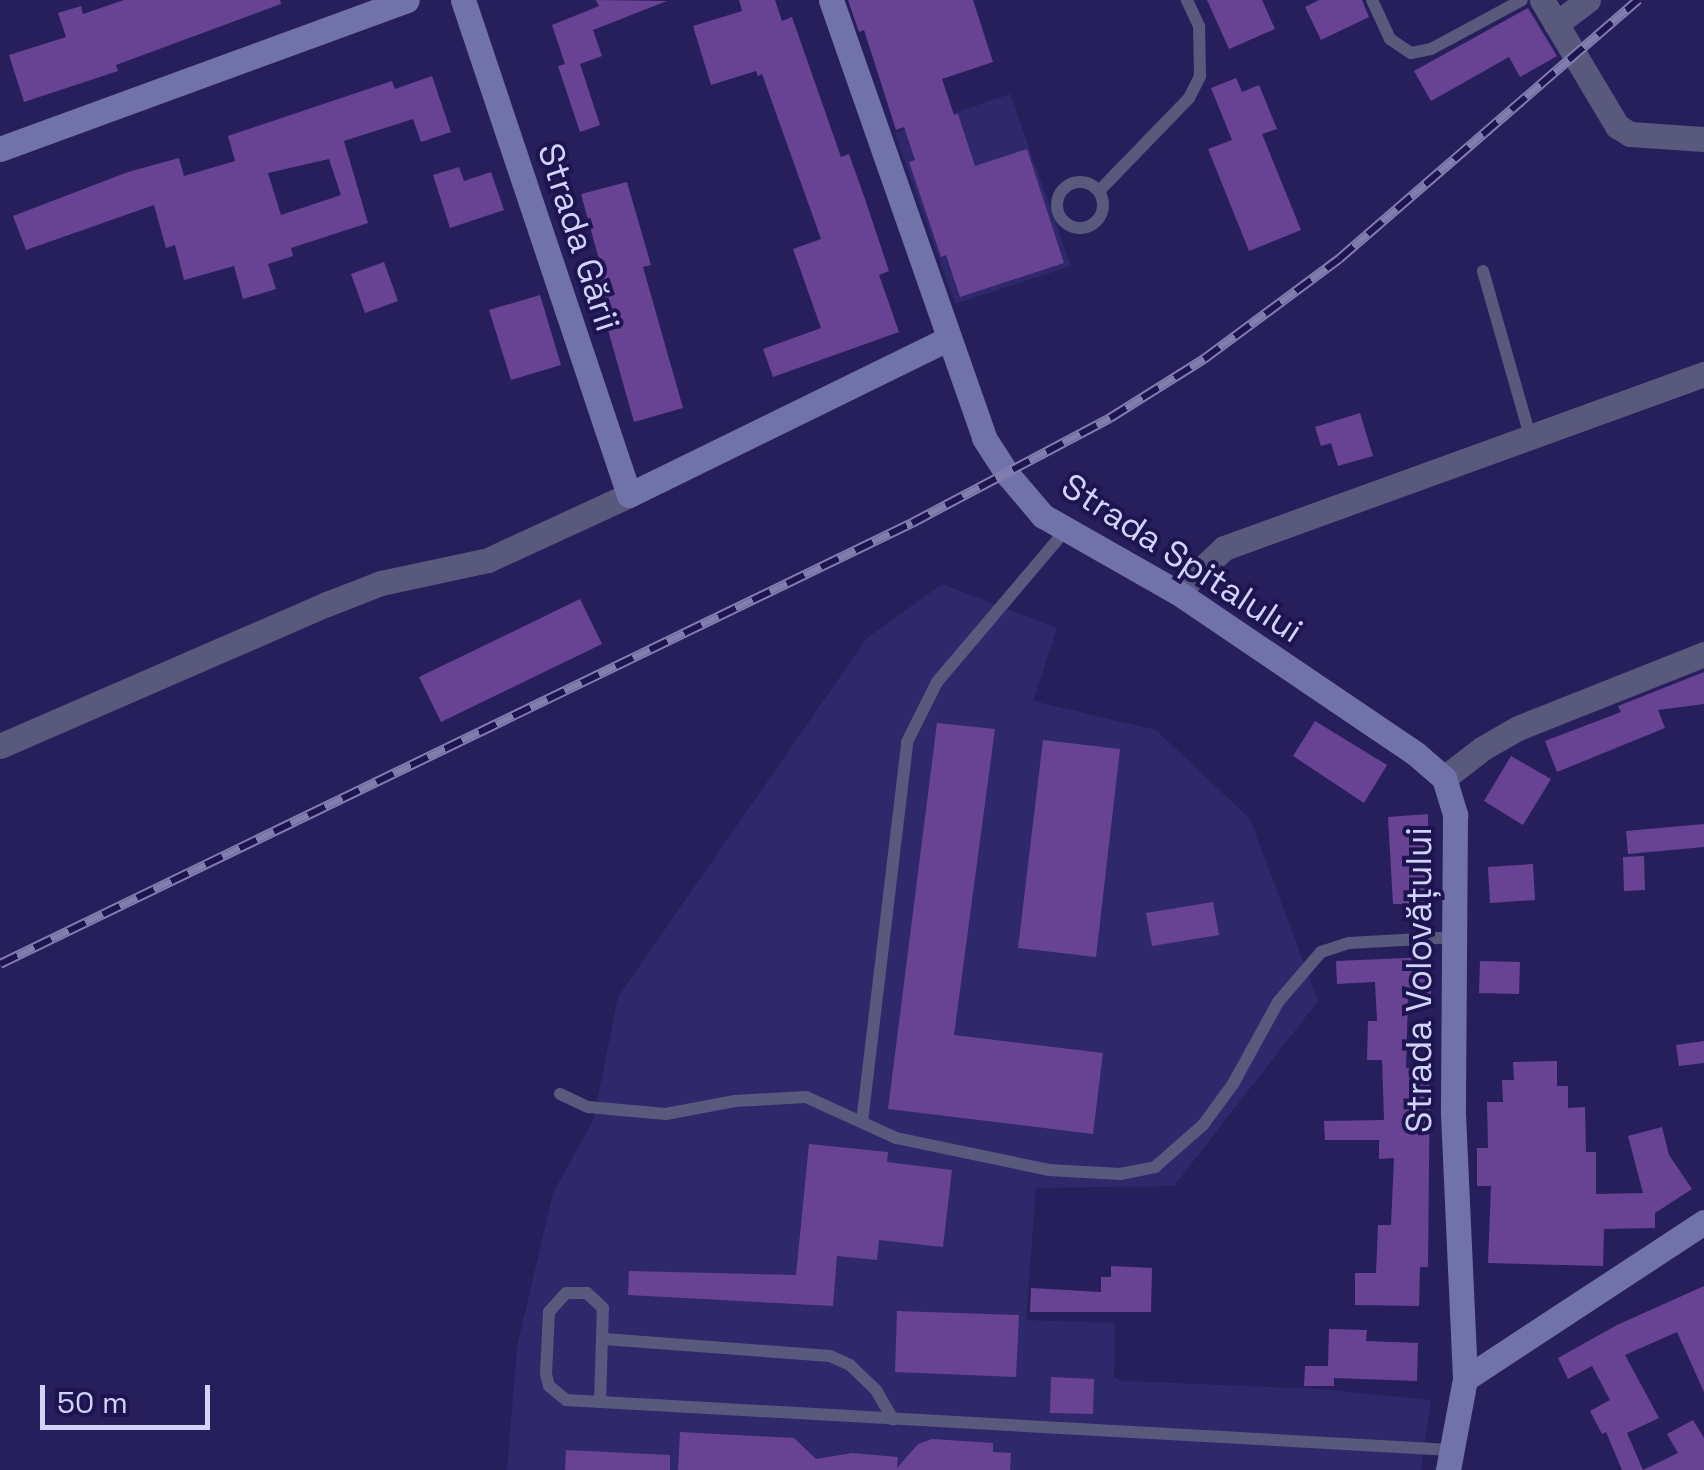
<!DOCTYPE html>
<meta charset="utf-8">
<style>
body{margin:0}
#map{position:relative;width:1704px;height:1470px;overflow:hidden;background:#271f5c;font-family:"Space Grotesk",sans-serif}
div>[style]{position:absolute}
.built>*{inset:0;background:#2f286b}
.building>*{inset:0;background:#684393}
.lane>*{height:12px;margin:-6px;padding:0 6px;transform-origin:6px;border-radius:6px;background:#58597d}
.lane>.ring{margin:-6px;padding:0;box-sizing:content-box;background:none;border:12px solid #58597d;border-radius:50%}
.street>*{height:25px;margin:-12.5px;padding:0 12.5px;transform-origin:12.5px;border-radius:12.5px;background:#58597d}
.secondary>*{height:25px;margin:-12.5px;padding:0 12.5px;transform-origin:12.5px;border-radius:12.5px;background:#7272ab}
.rail>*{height:10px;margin-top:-5px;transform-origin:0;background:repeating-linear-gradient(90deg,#1e1450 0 19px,#817eaf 0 38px);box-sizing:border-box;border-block:2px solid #817eaf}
span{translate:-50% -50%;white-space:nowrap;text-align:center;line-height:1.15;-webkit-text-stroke:8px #1e1450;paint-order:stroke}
.street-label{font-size:35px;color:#d1d3f9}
.scale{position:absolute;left:40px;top:1385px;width:170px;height:45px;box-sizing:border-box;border:5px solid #d1d3f9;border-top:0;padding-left:12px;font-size:30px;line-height:35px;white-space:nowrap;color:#d1d3f9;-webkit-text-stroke:8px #1e1450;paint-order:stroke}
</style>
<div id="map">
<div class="built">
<div style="clip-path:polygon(1010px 94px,1071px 266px,955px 304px,895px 133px)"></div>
<div style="clip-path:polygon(942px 584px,1057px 628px,1033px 701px,1156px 730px,1250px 819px,1318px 1001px,1174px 1186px,1036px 1188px,1026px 1320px,1115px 1323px,1114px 1377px,1121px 1381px,1319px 1389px,1431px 1400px,1421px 1470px,507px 1470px,517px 1347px,553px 1193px,593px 1121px,618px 997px,867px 638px)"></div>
</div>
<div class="building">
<div style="clip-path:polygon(124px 0,280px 0,281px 4px,116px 65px,118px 71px,24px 102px,9px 55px,66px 37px,58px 13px,81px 6px,83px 14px)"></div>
<div style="clip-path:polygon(596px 0,667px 1px,593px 30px,602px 56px,580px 64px,600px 125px,580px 132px,558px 66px,565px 64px,552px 25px,599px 6px)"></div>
<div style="clip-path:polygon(739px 0,775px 0,782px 21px,792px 17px,841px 157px,849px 154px,865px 199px,889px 271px,879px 275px,899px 332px,773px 377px,763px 349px,821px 328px,793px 249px,821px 239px,762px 74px,758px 76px,756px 71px,711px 85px,693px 26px,742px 11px)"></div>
<div style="clip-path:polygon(848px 0,973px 0,993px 62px,942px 79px,954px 115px,958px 114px,975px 166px,1027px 149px,1064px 263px,960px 297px,946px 255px,941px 257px,909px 162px,915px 160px,904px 127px,896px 130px,864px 30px,859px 32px)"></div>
<div style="clip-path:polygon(1207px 0,1262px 0,1275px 29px,1229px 49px)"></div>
<div style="clip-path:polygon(1319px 0,1362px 0,1369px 17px,1321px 40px,1305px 7px)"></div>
<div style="clip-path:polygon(1528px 8px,1557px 56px,1520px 77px,1509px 57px,1431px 101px,1414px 71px)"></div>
<div style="clip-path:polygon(evenodd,432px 76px,451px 132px,421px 142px,413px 119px,344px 141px,368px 223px,291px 248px,293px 256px,268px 264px,276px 289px,243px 299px,234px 266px,184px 280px,175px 245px,166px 248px,154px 205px,26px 250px,13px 216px,128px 172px,179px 158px,184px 176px,235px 161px,228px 136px,392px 81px,395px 89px,432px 76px,329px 159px,341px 195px,281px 215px,268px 173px,329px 159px)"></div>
<div style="clip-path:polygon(1236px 78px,1242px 92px,1259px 85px,1277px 129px,1262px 134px,1301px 230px,1249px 251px,1208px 149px,1232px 140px,1211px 88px)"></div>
<div style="clip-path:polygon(459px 167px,464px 181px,491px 172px,504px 210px,450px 228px,433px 175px)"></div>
<div style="clip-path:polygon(627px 182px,651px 265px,643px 267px,683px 408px,634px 422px,593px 277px,603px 274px,581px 194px)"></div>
<div style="clip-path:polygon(384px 262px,398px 301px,365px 313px,351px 274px)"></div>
<div style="clip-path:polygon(540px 295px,561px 365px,511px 380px,489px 310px)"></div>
<div style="clip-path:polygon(1360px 413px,1373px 456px,1338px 466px,1331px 443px,1321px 446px,1315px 427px)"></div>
<div style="clip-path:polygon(580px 599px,602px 644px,441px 722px,419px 677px)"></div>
<div style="clip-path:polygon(1704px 672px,1704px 704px,1658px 710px,1665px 728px,1557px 772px,1545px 741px,1621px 712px,1618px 706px)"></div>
<div style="clip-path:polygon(1315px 721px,1387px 765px,1364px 803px,1293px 756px)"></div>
<div style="clip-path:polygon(937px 723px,995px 729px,954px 1035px,1103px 1053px,1093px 1134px,888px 1109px)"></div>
<div style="clip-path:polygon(1043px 740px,1120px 749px,1096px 957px,1018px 948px)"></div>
<div style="clip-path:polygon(1511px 756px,1551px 779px,1523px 825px,1484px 801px)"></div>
<div style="clip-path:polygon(1428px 814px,1429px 904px,1393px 904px,1388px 817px)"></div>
<div style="clip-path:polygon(1704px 824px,1704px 847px,1628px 854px,1626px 831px)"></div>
<div style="clip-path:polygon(1644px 856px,1645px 890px,1624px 891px,1623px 857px)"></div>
<div style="clip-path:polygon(1533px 864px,1535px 900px,1490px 903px,1488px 867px)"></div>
<div style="clip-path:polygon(1213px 902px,1219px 935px,1152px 946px,1146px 913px)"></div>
<div style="clip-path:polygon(1430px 957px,1431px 995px,1408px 996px,1406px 1068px,1430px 1068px,1428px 1267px,1420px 1267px,1419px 1306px,1355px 1305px,1355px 1273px,1376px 1273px,1378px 1225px,1391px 1225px,1394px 1158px,1379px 1159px,1379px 1140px,1325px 1140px,1324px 1121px,1384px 1120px,1382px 1060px,1367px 1060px,1368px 1021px,1377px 1021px,1375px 982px,1337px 984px,1336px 961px)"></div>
<div style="clip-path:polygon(1480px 961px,1520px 962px,1519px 994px,1479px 993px)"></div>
<div style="clip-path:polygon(1704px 1041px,1704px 1063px,1679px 1066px,1676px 1045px)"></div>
<div style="clip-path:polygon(1557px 1061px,1557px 1086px,1568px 1086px,1568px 1108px,1585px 1107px,1586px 1152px,1596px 1152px,1596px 1194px,1643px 1193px,1628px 1136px,1662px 1127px,1669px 1155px,1692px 1189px,1655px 1213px,1655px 1228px,1604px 1229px,1603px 1266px,1488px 1263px,1491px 1186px,1477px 1186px,1477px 1148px,1488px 1148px,1487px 1102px,1503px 1102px,1502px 1080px,1514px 1080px,1513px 1062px)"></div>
<div style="clip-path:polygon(809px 1144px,888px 1152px,887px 1162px,952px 1170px,943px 1247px,879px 1240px,877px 1260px,837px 1256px,833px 1306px,628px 1295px,629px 1271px,796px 1275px)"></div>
<div style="clip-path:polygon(1111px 1266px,1152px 1268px,1151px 1312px,1030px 1312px,1031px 1288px,1101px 1292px,1101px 1277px,1111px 1277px)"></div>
<div style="clip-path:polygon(1704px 1286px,1704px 1392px,1677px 1332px,1625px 1355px,1659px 1418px,1627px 1433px,1643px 1470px,1622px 1470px,1606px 1432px,1602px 1434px,1590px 1411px,1610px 1400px,1592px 1366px,1568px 1379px,1558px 1358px,1617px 1325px)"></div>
<div style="clip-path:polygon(897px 1311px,1019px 1315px,1016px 1377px,895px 1372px)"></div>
<div style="clip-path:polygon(1329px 1329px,1367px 1330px,1366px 1341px,1418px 1343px,1417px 1381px,1334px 1378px,1334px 1386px,1304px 1386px,1305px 1366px,1328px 1366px)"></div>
<div style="clip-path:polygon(1051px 1377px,1094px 1379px,1093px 1414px,1050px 1413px)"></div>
<div style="clip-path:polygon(1693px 1420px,1704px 1438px,1704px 1470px,1643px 1470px,1678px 1453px,1667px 1434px)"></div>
<div style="clip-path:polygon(680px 1432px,794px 1438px,816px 1459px,852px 1453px,898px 1457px,897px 1468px,918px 1444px,932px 1439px,993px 1443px,993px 1452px,1011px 1453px,1010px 1470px,678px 1470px)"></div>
<div style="clip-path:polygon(566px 1450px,670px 1455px,670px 1470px,565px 1470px)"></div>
</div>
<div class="lane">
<div style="left:1372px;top:0;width:43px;rotate:65.2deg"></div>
<div style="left:1390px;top:39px;width:25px;rotate:34deg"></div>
<div style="left:1411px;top:53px;width:20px;rotate:-11deg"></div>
<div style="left:1431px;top:49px;width:103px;rotate:-28.3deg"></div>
<div class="ring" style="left:1057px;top:182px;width:34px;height:34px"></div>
<div style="left:1099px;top:191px;width:129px;rotate:-45.9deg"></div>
<div style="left:1189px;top:98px;width:25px;rotate:-63deg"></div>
<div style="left:1200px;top:76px;width:50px;rotate:-91.1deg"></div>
<div style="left:1199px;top:26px;width:29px;rotate:-115deg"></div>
<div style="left:1483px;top:271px;width:172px;rotate:74.1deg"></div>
<div style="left:560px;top:1094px;width:31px;rotate:25deg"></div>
<div style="left:588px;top:1107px;width:78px;rotate:5.1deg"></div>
<div style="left:666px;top:1114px;width:70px;rotate:-10.7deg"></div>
<div style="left:735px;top:1101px;width:71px;rotate:-3.2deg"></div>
<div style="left:806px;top:1097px;width:99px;rotate:24.5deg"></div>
<div style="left:896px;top:1138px;width:156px;rotate:11.8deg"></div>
<div style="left:1049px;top:1170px;width:71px;rotate:3.2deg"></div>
<div style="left:1120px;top:1174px;width:36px;rotate:-11deg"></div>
<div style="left:1155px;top:1167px;width:64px;rotate:-41.2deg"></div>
<div style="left:1203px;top:1125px;width:51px;rotate:-53.8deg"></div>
<div style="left:1233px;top:1084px;width:94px;rotate:-61.2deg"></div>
<div style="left:1278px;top:1002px;width:66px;rotate:-49.3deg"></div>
<div style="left:1321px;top:952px;width:29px;rotate:-18deg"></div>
<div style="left:1349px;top:943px;width:107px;rotate:-3.2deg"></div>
<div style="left:862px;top:1122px;width:383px;rotate:-83.2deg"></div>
<div style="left:907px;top:742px;width:67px;rotate:-63.4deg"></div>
<div style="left:937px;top:682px;width:199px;rotate:-49.7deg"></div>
<div style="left:604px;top:1339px;width:227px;rotate:4.3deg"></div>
<div style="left:830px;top:1356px;width:22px;rotate:24deg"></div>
<div style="left:850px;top:1365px;width:36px;rotate:44deg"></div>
<div style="left:876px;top:1390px;width:34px;rotate:60deg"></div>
<div style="left:600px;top:1402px;width:94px;rotate:-88.2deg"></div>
<div style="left:603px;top:1308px;width:22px;rotate:-137deg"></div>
<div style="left:587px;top:1293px;width:21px;rotate:180deg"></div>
<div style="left:566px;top:1293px;width:25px;rotate:132deg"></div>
<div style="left:549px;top:1312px;width:62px;rotate:92.8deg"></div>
<div style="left:546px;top:1374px;width:12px;rotate:76deg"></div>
<div style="left:549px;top:1386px;width:22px;rotate:39deg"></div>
<div style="left:566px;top:1400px;width:886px;rotate:3.23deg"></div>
</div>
<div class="street">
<div style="left:1542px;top:0;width:147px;rotate:59.2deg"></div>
<div style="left:1617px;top:126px;width:15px;rotate:32deg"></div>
<div style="left:1630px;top:134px;width:74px;rotate:3.9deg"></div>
<div style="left:1556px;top:24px;width:40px;rotate:-37deg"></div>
<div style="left:1177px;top:592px;width:64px;rotate:-43.1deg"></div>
<div style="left:1224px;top:548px;width:511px;rotate:-19.93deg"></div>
<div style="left:0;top:746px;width:357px;rotate:-23.5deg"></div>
<div style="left:327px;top:604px;width:58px;rotate:-21.3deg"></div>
<div style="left:381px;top:583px;width:109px;rotate:-12.1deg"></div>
<div style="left:488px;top:560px;width:155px;rotate:-24.7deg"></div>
<div style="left:1444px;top:778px;width:49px;rotate:-37.6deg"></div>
<div style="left:1483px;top:748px;width:40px;rotate:-29.7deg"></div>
<div style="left:1518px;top:728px;width:200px;rotate:-21.7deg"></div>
</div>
<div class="secondary">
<div style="left:463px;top:0;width:522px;rotate:71.46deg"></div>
<div style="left:629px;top:495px;width:356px;rotate:-26.1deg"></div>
<div style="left:831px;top:0;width:464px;rotate:70.7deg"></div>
<div style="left:984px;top:438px;width:44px;rotate:57deg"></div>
<div style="left:1008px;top:475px;width:54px;rotate:49.5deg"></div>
<div style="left:1043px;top:516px;width:154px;rotate:29.6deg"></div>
<div style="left:1177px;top:592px;width:287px;rotate:34.1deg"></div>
<div style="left:1415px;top:753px;width:38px;rotate:41deg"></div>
<div style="left:1444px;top:778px;width:39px;rotate:73deg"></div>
<div style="left:1455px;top:815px;width:299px;rotate:90.4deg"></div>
<div style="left:1453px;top:1114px;width:265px;rotate:87.4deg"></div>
<div style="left:1465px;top:1379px;width:93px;rotate:100.6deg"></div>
<div style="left:0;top:149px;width:433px;rotate:-20.1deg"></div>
<div style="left:1465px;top:1379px;width:286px;rotate:-33.3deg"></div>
</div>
<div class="rail">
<div style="left:0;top:964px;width:1013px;rotate:-25.81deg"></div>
<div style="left:912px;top:523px;width:224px;rotate:-27.9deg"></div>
<div style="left:1110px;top:418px;width:111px;rotate:-32.1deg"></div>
<div style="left:1204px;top:359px;width:168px;rotate:-36.5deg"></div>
<div style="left:1339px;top:259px;width:396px;rotate:-40.9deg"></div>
</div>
<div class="street-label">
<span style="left:579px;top:237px;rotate:72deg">Strada Gării</span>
<span style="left:1182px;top:558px;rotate:33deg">Strada Spitalului</span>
<span style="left:1419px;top:980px;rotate:-90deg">Strada Volovățului</span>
</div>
<div class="scale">50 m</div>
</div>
